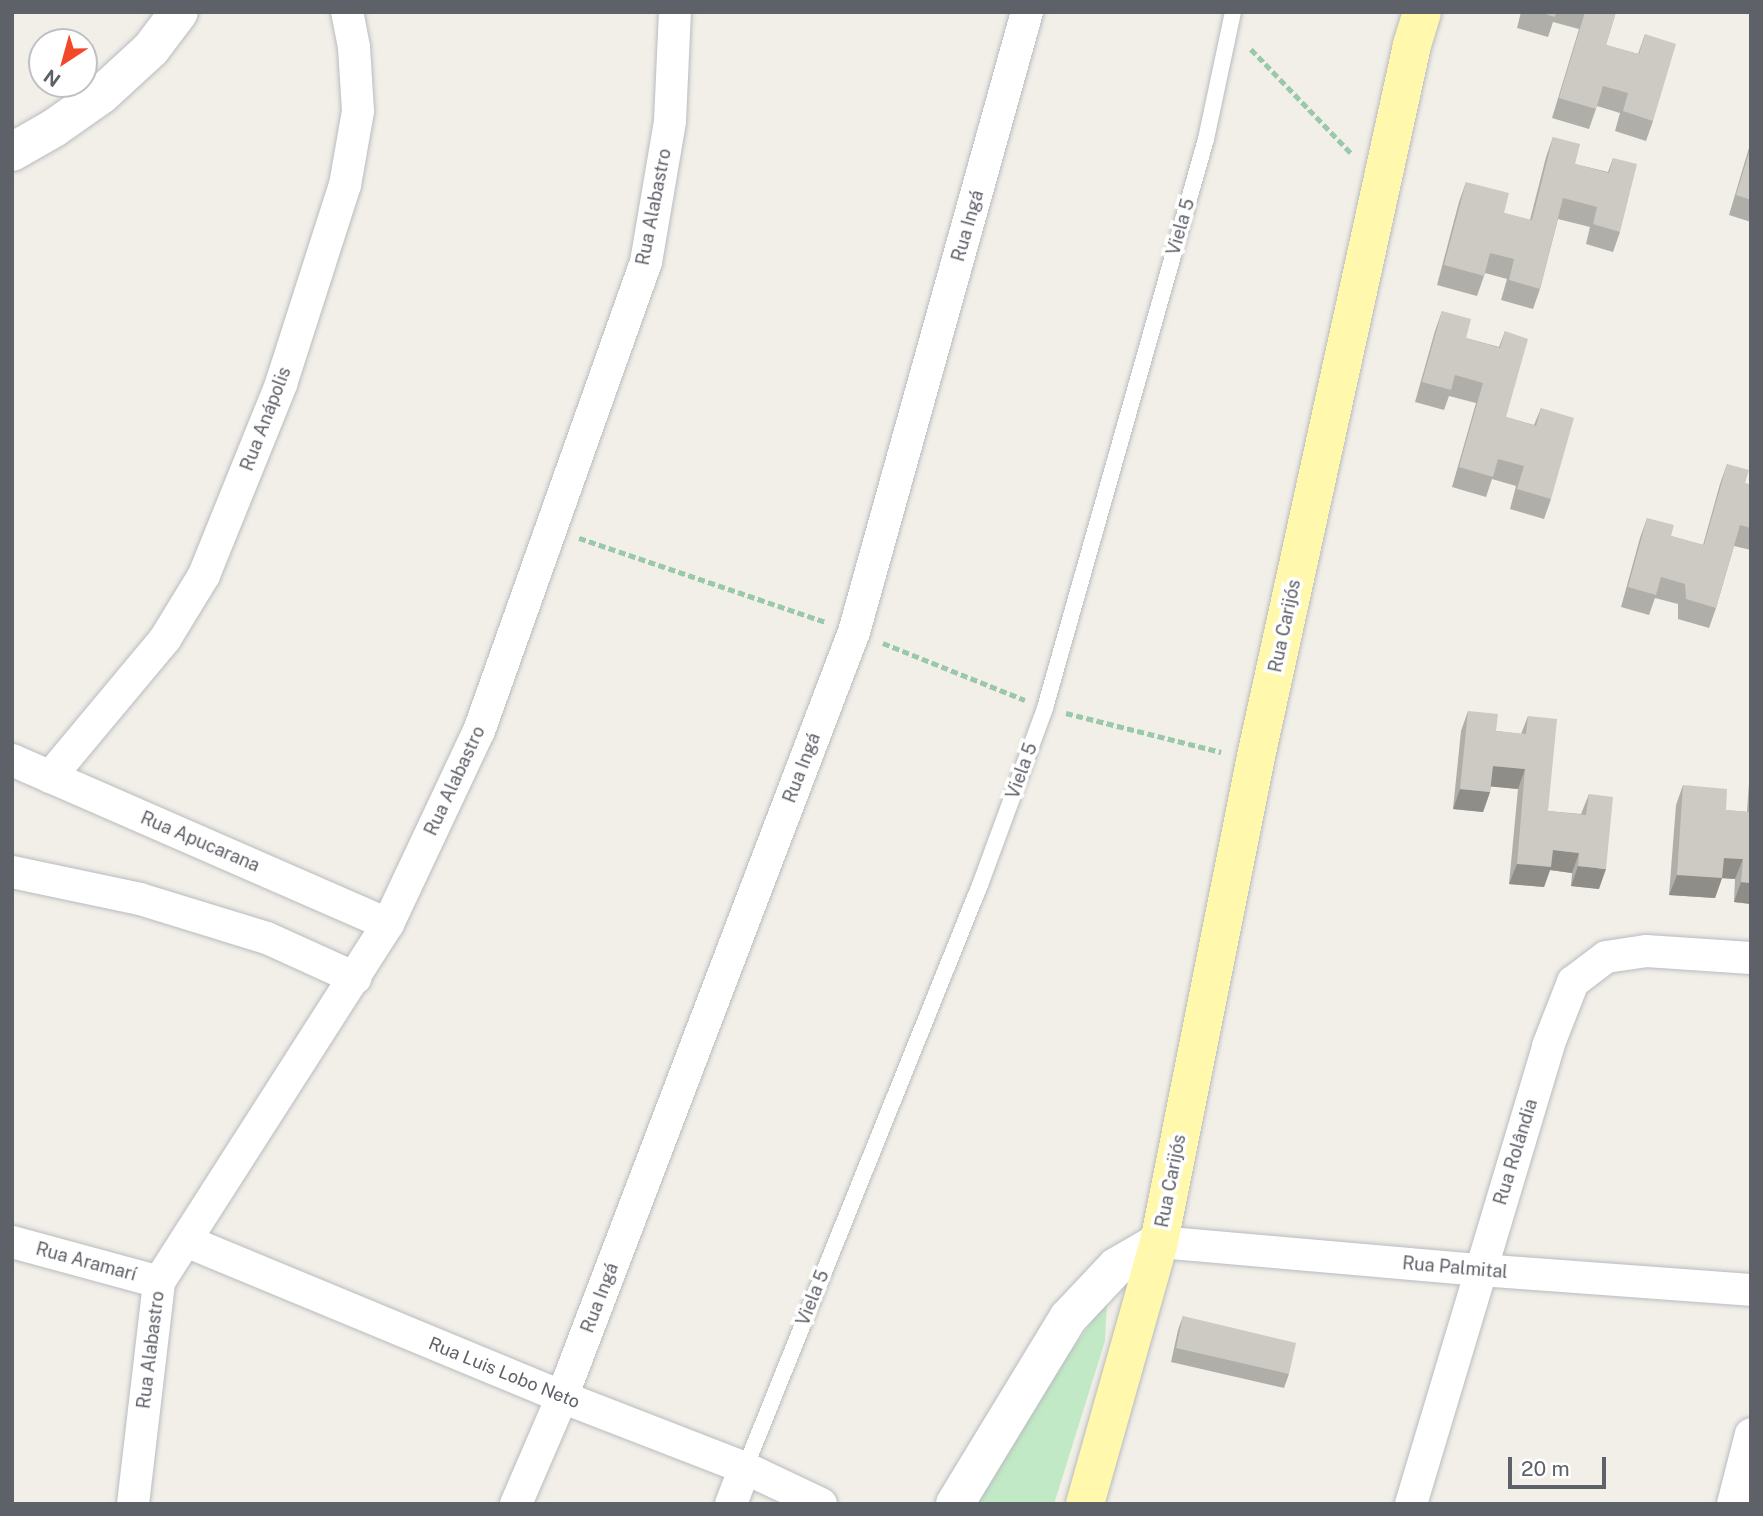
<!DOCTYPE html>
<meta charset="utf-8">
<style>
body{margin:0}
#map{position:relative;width:1763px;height:1516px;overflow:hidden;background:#f1efe7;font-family:"Public Sans",sans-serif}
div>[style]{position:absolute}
.green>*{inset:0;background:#c2e9c5}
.path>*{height:4.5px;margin-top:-2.25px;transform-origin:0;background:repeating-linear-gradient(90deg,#99c8aa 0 7px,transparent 0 10.5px)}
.roads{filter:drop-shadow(0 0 2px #b9bbc1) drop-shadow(0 0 2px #b9bbc1)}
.service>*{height:16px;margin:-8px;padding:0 8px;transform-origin:8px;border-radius:8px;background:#fff}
.minor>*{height:32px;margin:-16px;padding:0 16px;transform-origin:16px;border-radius:16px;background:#fff}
.tertiary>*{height:38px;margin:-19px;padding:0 19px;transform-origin:19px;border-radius:19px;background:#fff}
.primary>*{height:38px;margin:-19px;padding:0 19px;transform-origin:19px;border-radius:19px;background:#fff8ad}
.wall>*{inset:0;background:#afaea8}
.shaded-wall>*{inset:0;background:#8f8d88}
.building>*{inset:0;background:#cccac3}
span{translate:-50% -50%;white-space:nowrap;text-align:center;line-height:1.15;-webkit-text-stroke:7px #fff;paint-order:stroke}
.street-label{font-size:18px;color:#5e6168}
.frame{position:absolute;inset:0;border:14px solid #5e6168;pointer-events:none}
.north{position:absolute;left:28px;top:28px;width:70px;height:70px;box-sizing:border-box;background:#fff;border:2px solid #bfc0c3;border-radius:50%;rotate:216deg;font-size:19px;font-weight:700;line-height:28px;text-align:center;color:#5e6168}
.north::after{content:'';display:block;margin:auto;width:24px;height:32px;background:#f3492a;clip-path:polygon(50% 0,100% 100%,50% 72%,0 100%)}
.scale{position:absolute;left:1508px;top:1457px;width:98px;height:32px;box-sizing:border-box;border:4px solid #5e6168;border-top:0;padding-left:9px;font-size:21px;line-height:24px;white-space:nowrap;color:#5e6168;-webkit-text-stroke:5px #fff;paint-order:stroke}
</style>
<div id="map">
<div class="green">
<div style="clip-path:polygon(1107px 1300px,1105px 1341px,1054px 1504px,974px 1504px,1024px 1418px)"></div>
</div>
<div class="path">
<div style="left:1251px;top:49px;width:144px;rotate:46.1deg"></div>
<div style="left:579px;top:538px;width:261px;rotate:18.8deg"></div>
<div style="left:883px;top:643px;width:153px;rotate:21.9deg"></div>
<div style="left:1066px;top:713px;width:160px;rotate:14.1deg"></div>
</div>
<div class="roads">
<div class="service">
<div style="left:745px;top:1468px;width:629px;rotate:-68.05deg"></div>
<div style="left:980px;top:885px;width:189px;rotate:-69.8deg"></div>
<div style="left:1045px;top:708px;width:591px;rotate:-74.2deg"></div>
<div style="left:1206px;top:139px;width:130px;rotate:-78deg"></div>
</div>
<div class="minor">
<div style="left:12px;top:760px;width:410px;rotate:23.6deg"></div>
<div style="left:50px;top:777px;width:180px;rotate:-50.2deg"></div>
<div style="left:165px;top:639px;width:75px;rotate:-58.6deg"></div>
<div style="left:204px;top:575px;width:206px;rotate:-68deg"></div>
<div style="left:281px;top:384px;width:209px;rotate:-72.2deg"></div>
<div style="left:345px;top:185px;width:75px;rotate:-80deg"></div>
<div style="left:358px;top:111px;width:64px;rotate:-93.6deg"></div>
<div style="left:354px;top:47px;width:36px;rotate:-101deg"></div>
<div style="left:12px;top:872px;width:131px;rotate:11.9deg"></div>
<div style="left:140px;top:899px;width:133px;rotate:17.1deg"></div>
<div style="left:267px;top:938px;width:97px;rotate:24.4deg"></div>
<div style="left:186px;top:1241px;width:407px;rotate:22.5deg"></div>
<div style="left:562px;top:1397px;width:196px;rotate:21.2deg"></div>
<div style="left:745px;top:1468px;width:84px;rotate:25.3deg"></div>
<div style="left:12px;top:1242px;width:152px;rotate:15.2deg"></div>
<div style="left:1159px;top:1242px;width:321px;rotate:5deg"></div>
<div style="left:1479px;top:1270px;width:273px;rotate:4.2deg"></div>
<div style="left:133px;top:1504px;width:224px;rotate:-83.3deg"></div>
<div style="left:159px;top:1282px;width:425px;rotate:-57.4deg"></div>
<div style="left:388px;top:924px;width:213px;rotate:-64.8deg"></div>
<div style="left:479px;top:731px;width:498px;rotate:-70.4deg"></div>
<div style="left:646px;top:262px;width:143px;rotate:-80.3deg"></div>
<div style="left:670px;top:121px;width:109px;rotate:-87.4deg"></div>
<div style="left:516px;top:1504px;width:116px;rotate:-66.7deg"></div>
<div style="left:562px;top:1397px;width:819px;rotate:-69.11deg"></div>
<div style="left:854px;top:632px;width:644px;rotate:-74.41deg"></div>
<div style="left:731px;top:1504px;width:39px;rotate:-69deg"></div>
<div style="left:1411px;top:1504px;width:478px;rotate:-73.3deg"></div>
<div style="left:1548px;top:1046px;width:69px;rotate:-68.7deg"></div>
<div style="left:1573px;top:982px;width:41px;rotate:-37.1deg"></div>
<div style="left:1606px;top:957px;width:40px;rotate:-8.5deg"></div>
<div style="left:1646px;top:951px;width:105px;rotate:3.8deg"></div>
<div style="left:1733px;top:1504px;width:72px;rotate:-75.6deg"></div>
</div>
<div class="tertiary">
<div style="left:12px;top:152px;width:48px;rotate:-29.7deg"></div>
<div style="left:54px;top:128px;width:57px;rotate:-35.1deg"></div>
<div style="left:101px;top:95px;width:68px;rotate:-42.6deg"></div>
<div style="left:151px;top:49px;width:46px;rotate:-52.9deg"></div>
<div style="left:955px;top:1504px;width:218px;rotate:-58.7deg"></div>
<div style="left:1068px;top:1318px;width:70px;rotate:-46.7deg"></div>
<div style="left:1116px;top:1267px;width:50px;rotate:-30.2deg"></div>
</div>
<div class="primary">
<div style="left:1085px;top:1504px;width:272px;rotate:-74.2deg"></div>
<div style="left:1159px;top:1242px;width:490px;rotate:-78.7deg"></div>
<div style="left:1255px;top:761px;width:733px;rotate:-77.63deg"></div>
<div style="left:1412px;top:45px;width:34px;rotate:-73deg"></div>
</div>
</div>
<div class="wall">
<div style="clip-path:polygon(1521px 12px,1616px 12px,1606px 45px,1638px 54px,1645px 34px,1653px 121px,1646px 141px,1615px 131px,1620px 113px,1597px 106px,1589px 129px,1552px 118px,1579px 29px,1553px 22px,1548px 37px,1517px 28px)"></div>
<div style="clip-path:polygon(1553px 137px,1575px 164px,1608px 172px,1613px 158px,1620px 232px,1613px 252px,1586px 244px,1590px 227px,1558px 219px,1540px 289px,1533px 309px,1501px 300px,1507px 279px,1485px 273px,1477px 296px,1437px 285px,1459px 202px,1466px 182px,1504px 213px,1530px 220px,1546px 157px)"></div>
<div style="clip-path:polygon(1751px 141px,1751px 222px,1729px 215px)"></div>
<div style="clip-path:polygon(1442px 311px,1466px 338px,1499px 347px,1505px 331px,1506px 417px,1534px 425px,1541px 408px,1551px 499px,1544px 519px,1510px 509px,1516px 486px,1492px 479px,1486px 497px,1452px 487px,1476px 403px,1449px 396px,1444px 410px,1415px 402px,1435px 331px)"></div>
<div style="clip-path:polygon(1727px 464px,1745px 483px,1751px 485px,1751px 550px,1734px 546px,1716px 608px,1709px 628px,1678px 619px,1678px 604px,1655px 598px,1649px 615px,1621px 607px,1640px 538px,1647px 518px,1671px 536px,1703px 545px,1720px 484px)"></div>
<div style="clip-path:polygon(1468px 711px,1496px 731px,1521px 734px,1528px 716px,1548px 811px,1581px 814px,1589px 794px,1599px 889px,1571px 886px,1572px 873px,1550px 870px,1544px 887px,1509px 884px,1518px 789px,1491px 786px,1490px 792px,1483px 812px,1453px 809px,1461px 731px)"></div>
<div style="clip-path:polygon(1751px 753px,1751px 904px,1734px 902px,1735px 879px,1722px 878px,1715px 898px,1669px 895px,1676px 805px,1683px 785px,1726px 810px,1747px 812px)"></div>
<div style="clip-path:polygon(1183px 1316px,1289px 1374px,1284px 1388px,1171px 1362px,1178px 1330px)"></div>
</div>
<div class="shaded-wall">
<div style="clip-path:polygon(1493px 766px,1525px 769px,1518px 789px,1485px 786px)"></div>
<div style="clip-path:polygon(1460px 789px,1490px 792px,1483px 812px,1453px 809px)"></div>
<div style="clip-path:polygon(1553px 850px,1579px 853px,1572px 873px,1550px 870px,1544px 887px,1509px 884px,1517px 864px)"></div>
<div style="clip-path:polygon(1724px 858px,1743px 859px,1735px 879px,1720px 878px,1722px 878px,1715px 898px,1669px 895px,1677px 875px)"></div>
<div style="clip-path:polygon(1578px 866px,1606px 869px,1599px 889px,1571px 886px)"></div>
<div style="clip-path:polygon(1741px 882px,1751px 883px,1751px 904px,1734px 902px)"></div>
</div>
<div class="building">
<div style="clip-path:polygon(1539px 12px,1556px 12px,1555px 17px)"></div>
<div style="clip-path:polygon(1585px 12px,1616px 12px,1606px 45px,1639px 54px,1645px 34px,1676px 44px,1653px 121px,1623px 111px,1628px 93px,1603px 86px,1596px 109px,1559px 98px)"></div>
<div style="clip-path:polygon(1553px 137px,1580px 144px,1575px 164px,1609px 173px,1613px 158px,1637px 164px,1620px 232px,1593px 224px,1597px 207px,1563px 198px,1540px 289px,1509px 280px,1514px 259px,1490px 253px,1484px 276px,1444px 265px,1466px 182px,1509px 193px,1504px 213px,1532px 220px)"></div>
<div style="clip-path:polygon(1751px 146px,1751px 200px,1736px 195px)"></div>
<div style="clip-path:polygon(1442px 311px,1471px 319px,1466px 338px,1500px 348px,1505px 331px,1528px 339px,1506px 417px,1536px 426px,1541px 408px,1574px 418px,1551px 499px,1517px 489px,1524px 466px,1498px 459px,1493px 477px,1459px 467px,1483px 383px,1455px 375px,1451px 390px,1422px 382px)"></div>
<div style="clip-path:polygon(1727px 464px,1749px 470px,1745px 483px,1751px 485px,1751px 528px,1740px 525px,1716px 608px,1686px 599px,1685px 584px,1661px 577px,1656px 595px,1628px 587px,1647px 518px,1674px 525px,1671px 536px,1704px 545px)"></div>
<div style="clip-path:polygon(1468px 711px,1498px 714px,1496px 731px,1526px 734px,1528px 716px,1557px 719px,1548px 811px,1586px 815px,1589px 794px,1613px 797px,1606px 869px,1578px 866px,1579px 853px,1553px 850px,1551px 867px,1517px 864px,1525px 769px,1493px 766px,1490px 792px,1460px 789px)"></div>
<div style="clip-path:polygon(1683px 785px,1727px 789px,1726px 810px,1751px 812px,1751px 883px,1741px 882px,1743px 859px,1724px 858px,1722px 878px,1677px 875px)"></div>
<div style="clip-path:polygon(1183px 1316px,1296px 1343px,1289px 1374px,1176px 1348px)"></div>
</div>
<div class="street-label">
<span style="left:654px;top:207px;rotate:-79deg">Rua Alabastro</span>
<span style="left:968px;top:226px;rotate:-74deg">Rua Ingá</span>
<span style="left:1181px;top:227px;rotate:-74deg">Viela 5</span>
<span style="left:266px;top:419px;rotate:-69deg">Rua Anápolis</span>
<span style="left:1285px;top:626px;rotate:-78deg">Rua Carijós</span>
<span style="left:802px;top:768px;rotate:-69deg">Rua Ingá</span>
<span style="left:1022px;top:771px;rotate:-70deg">Viela 5</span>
<span style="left:455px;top:781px;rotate:-65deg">Rua Alabastro</span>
<span style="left:200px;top:842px;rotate:23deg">Rua Apucarana</span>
<span style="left:1516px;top:1152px;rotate:-73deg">Rua Rolândia</span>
<span style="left:1171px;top:1181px;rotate:-79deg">Rua Carijós</span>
<span style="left:86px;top:1262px;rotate:15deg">Rua Aramarí</span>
<span style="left:1455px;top:1268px;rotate:5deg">Rua Palmital</span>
<span style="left:600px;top:1298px;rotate:-69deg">Rua Ingá</span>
<span style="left:813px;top:1298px;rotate:-68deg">Viela 5</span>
<span style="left:151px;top:1350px;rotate:-83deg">Rua Alabastro</span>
<span style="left:504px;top:1373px;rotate:22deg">Rua Luis Lobo Neto</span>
</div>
<div class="frame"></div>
<div class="north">N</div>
<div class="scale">20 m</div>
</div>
